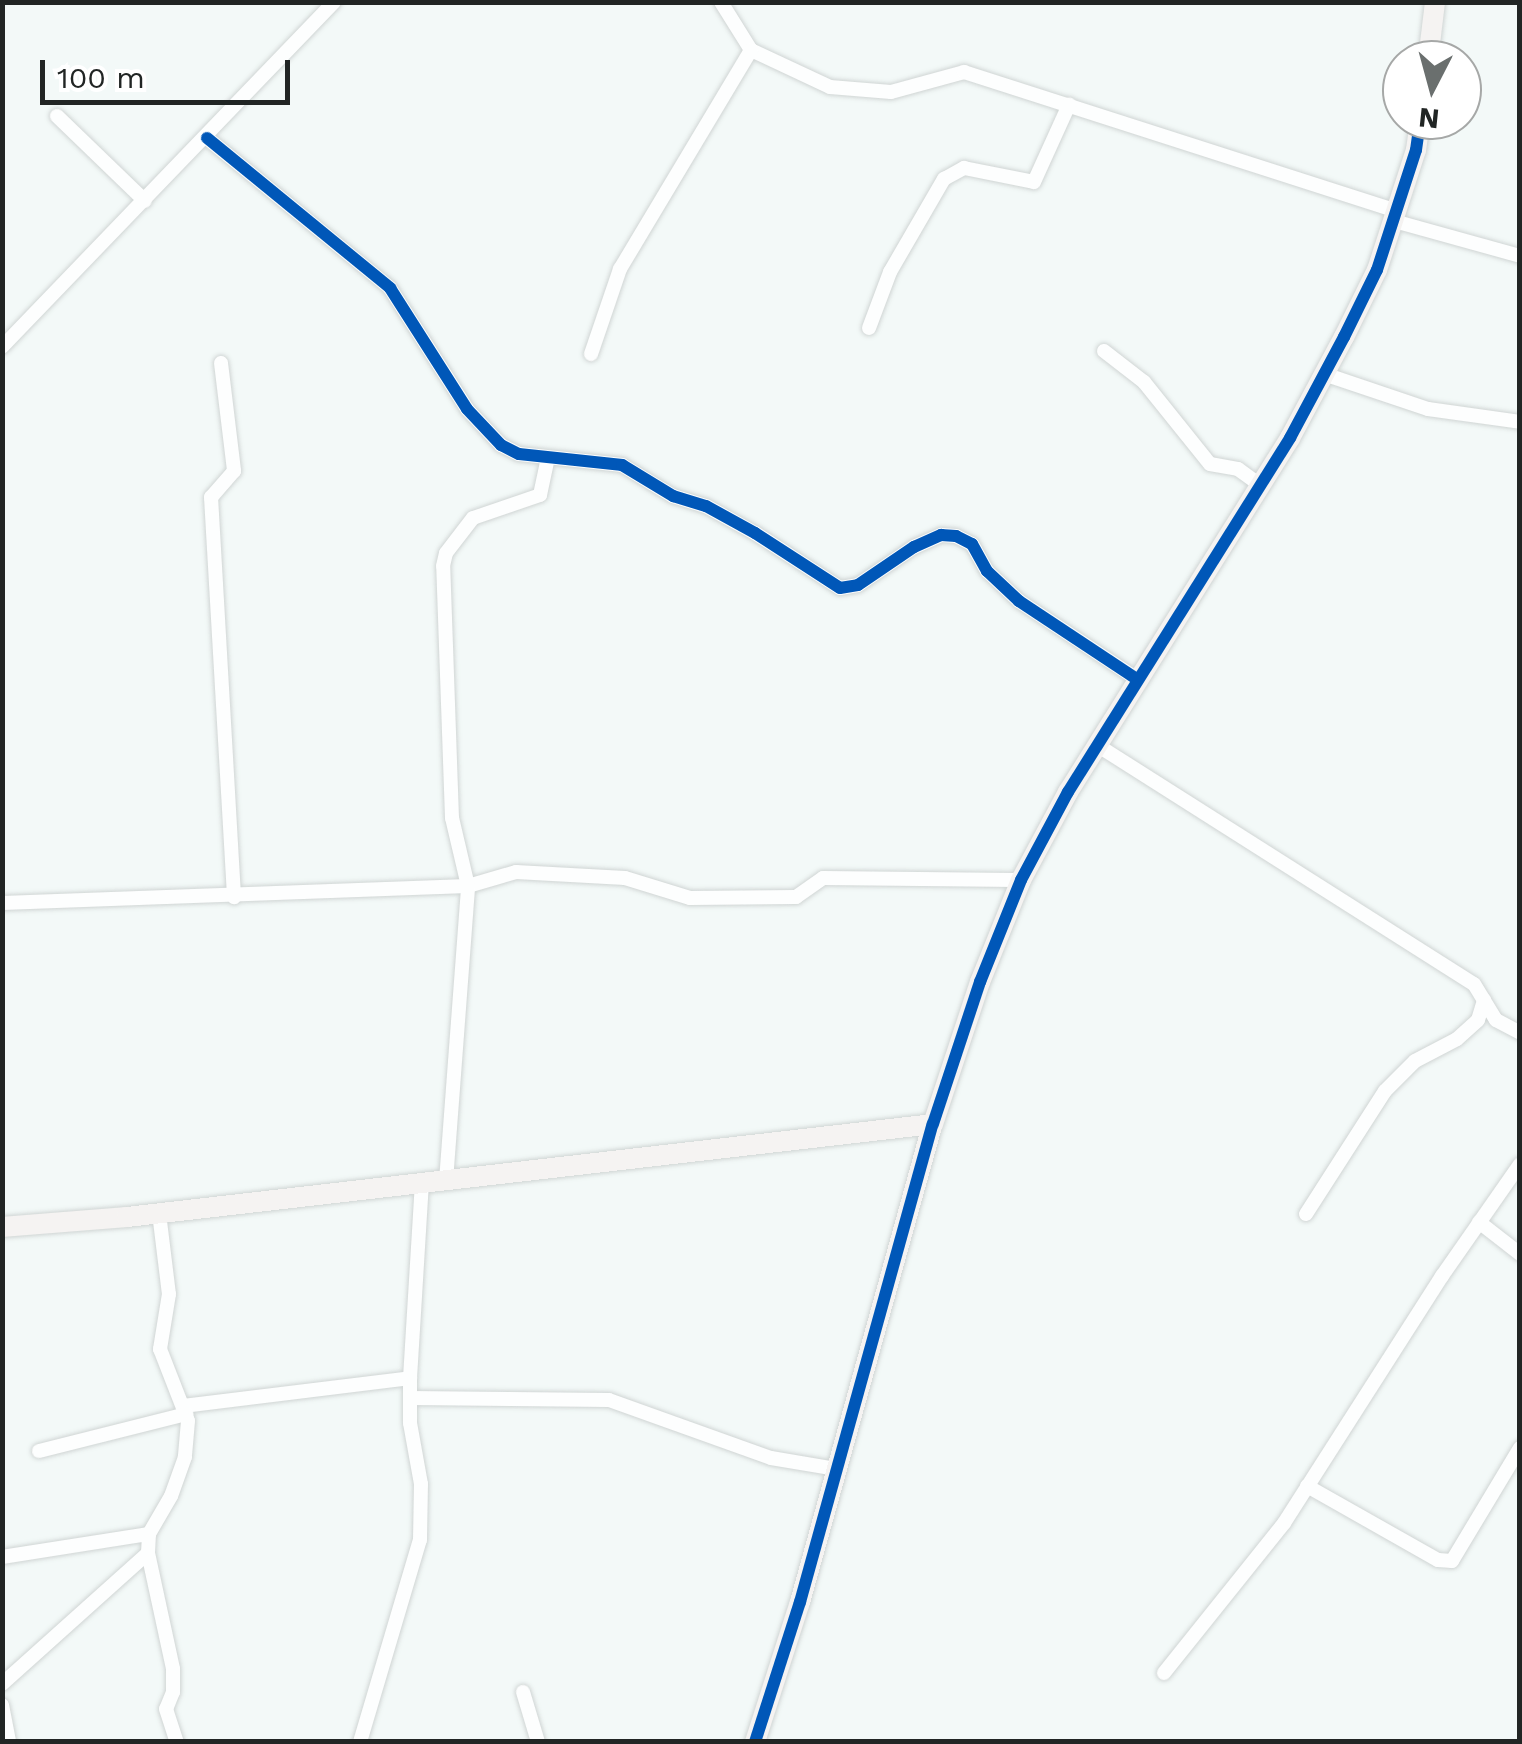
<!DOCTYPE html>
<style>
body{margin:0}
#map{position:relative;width:1522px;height:1744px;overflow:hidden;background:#f3f9f8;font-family:"Work Sans",sans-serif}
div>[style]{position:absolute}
.roads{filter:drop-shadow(0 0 2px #d0d5d4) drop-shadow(0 0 2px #d0d5d4)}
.street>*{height:14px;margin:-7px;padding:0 7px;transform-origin:7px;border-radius:7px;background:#fdfefe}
.secondary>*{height:20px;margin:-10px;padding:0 10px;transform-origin:10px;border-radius:10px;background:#f5f3f2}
.cycleway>*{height:12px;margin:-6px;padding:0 6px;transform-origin:6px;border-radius:6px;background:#0057b8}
span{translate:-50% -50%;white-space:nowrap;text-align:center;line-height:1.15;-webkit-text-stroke:8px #fff;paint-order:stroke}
.frame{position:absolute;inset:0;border:5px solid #212524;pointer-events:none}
.north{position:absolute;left:1382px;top:40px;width:100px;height:100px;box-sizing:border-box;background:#fff;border:2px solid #a6a8a7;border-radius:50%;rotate:186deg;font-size:28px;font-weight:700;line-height:40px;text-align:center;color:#212524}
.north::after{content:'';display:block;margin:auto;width:35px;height:45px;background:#6a6f6e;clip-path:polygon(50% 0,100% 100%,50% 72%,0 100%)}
.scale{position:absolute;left:40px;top:60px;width:250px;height:45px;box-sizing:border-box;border:5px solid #212524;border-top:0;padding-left:12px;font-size:30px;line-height:35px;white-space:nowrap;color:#212524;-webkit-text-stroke:8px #fff;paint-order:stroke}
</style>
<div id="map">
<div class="roads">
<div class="street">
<div style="left:721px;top:2px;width:57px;rotate:58deg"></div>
<div style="left:751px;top:50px;width:87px;rotate:25.1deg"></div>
<div style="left:830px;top:87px;width:61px;rotate:4.7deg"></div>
<div style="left:891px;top:92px;width:76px;rotate:-15.3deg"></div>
<div style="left:964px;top:72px;width:455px;rotate:17.8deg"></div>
<div style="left:57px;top:116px;width:122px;rotate:44deg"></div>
<div style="left:207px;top:138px;width:237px;rotate:39.3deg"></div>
<div style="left:390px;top:288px;width:143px;rotate:57.5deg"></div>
<div style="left:467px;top:409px;width:50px;rotate:46.6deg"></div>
<div style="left:501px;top:445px;width:20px;rotate:27deg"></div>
<div style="left:519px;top:454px;width:104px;rotate:6.1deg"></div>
<div style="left:622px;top:465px;width:60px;rotate:31.3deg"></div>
<div style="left:673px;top:496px;width:34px;rotate:17deg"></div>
<div style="left:706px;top:506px;width:56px;rotate:28.9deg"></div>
<div style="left:755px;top:533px;width:101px;rotate:32.9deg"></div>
<div style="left:840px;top:588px;width:18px;rotate:-9deg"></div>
<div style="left:858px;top:585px;width:68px;rotate:-34.2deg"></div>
<div style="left:914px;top:547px;width:30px;rotate:-24deg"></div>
<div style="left:941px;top:535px;width:15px;rotate:4deg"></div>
<div style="left:956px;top:536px;width:18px;rotate:27deg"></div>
<div style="left:972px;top:544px;width:31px;rotate:61deg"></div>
<div style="left:987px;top:571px;width:44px;rotate:43.2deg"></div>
<div style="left:1019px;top:601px;width:141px;rotate:33.5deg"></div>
<div style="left:1394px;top:221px;width:131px;rotate:15.5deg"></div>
<div style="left:869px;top:328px;width:60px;rotate:-69.4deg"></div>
<div style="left:890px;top:272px;width:108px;rotate:-59.9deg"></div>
<div style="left:944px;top:179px;width:23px;rotate:-29deg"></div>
<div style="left:964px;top:168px;width:71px;rotate:11.3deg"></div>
<div style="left:1034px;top:182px;width:85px;rotate:-65.6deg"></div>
<div style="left:2px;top:347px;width:479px;rotate:-46.1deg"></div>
<div style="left:1104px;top:351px;width:51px;rotate:37.8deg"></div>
<div style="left:1144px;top:382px;width:105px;rotate:51.2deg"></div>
<div style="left:1210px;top:464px;width:28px;rotate:10deg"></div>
<div style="left:1238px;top:469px;width:27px;rotate:36deg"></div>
<div style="left:591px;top:354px;width:90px;rotate:-71.2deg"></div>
<div style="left:620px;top:269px;width:255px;rotate:-59.1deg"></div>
<div style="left:221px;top:363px;width:109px;rotate:83.1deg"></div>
<div style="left:234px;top:471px;width:35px;rotate:131deg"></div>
<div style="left:211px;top:497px;width:401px;rotate:86.7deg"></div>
<div style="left:1324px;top:374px;width:110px;rotate:18.6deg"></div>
<div style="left:1428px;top:409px;width:93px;rotate:8deg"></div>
<div style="left:1097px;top:745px;width:446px;rotate:32.4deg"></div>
<div style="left:1474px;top:984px;width:42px;rotate:58.6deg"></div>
<div style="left:1496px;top:1020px;width:27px;rotate:28deg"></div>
<div style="left:2px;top:903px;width:466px;rotate:-2.1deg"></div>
<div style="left:468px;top:886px;width:50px;rotate:-16.3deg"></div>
<div style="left:516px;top:872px;width:109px;rotate:3.2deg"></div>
<div style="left:625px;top:878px;width:68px;rotate:17.1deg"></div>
<div style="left:690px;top:898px;width:106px;rotate:-0.5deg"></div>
<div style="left:796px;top:897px;width:33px;rotate:-35deg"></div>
<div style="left:823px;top:878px;width:198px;rotate:0.6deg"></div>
<div style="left:446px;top:1181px;width:296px;rotate:-85.7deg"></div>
<div style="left:468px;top:886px;width:70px;rotate:-103.2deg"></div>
<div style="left:452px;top:818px;width:252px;rotate:-92deg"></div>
<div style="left:443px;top:566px;width:13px;rotate:-77deg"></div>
<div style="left:446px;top:553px;width:44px;rotate:-52.4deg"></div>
<div style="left:473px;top:518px;width:71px;rotate:-18.9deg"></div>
<div style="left:540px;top:495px;width:38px;rotate:-78deg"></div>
<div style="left:159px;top:1213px;width:82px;rotate:83deg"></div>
<div style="left:169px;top:1294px;width:56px;rotate:99.3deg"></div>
<div style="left:160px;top:1349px;width:77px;rotate:68.7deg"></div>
<div style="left:188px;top:1421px;width:36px;rotate:95deg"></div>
<div style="left:185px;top:1457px;width:41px;rotate:109.7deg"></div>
<div style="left:171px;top:1496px;width:44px;rotate:120.1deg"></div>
<div style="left:149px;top:1534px;width:19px;rotate:93deg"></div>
<div style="left:148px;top:1553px;width:119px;rotate:77.8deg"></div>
<div style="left:173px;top:1669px;width:23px;rotate:90deg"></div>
<div style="left:173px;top:1692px;width:18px;rotate:112deg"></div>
<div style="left:166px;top:1709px;width:35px;rotate:72deg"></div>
<div style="left:1306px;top:1214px;width:146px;rotate:-57.3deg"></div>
<div style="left:1385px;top:1091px;width:42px;rotate:-45deg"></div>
<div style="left:1415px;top:1061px;width:47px;rotate:-27.6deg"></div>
<div style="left:1457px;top:1039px;width:28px;rotate:-42deg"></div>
<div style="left:1478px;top:1020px;width:21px;rotate:-73deg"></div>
<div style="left:1479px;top:1222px;width:52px;rotate:38deg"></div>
<div style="left:410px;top:1398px;width:199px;rotate:0.6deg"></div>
<div style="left:609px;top:1400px;width:172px;rotate:19.7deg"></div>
<div style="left:771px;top:1458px;width:67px;rotate:9.5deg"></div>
<div style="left:183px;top:1406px;width:229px;rotate:-7deg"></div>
<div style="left:39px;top:1451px;width:152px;rotate:-14.1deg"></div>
<div style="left:1307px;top:1486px;width:150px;rotate:29.5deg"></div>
<div style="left:1438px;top:1560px;width:14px;rotate:4deg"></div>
<div style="left:1452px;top:1561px;width:132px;rotate:-59deg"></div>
<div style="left:2px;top:1557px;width:149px;rotate:-8.9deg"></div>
<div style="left:1164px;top:1673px;width:192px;rotate:-51.3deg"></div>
<div style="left:1284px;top:1523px;width:293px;rotate:-57.4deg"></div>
<div style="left:1442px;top:1276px;width:136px;rotate:-55.1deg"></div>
<div style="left:2px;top:1684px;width:196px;rotate:-41.9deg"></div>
<div style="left:523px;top:1692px;width:52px;rotate:73.3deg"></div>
<div style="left:2px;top:1705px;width:38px;rotate:79deg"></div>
<div style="left:360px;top:1742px;width:211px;rotate:-73.5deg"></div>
<div style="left:420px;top:1540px;width:56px;rotate:-89deg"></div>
<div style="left:421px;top:1484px;width:62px;rotate:-100.2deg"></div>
<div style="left:410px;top:1423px;width:45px;rotate:-90deg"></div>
<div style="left:410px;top:1378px;width:194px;rotate:-86.5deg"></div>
</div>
<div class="secondary">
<div style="left:1428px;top:60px;width:58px;rotate:-83.1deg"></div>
<div style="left:2px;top:1227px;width:125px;rotate:-4.6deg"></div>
<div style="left:127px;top:1217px;width:811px;rotate:-6.58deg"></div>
<div style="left:755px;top:1742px;width:147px;rotate:-72.2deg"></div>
<div style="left:800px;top:1602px;width:496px;rotate:-74.5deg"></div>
<div style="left:933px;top:1124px;width:150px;rotate:-71.7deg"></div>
<div style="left:980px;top:982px;width:110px;rotate:-68.1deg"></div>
<div style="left:1021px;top:880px;width:100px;rotate:-61.9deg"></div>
<div style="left:1068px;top:792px;width:418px;rotate:-57.9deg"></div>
<div style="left:1290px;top:438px;width:115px;rotate:-61.9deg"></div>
<div style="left:1344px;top:337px;width:75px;rotate:-63.8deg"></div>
<div style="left:1377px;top:270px;width:126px;rotate:-72deg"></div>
<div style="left:1416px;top:150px;width:30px;rotate:-82deg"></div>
</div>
</div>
<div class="cycleway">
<div style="left:207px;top:138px;width:237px;rotate:39.3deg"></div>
<div style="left:390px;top:288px;width:143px;rotate:57.5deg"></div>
<div style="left:467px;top:409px;width:50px;rotate:46.6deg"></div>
<div style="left:501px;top:445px;width:20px;rotate:27deg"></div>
<div style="left:519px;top:454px;width:104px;rotate:6.1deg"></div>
<div style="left:622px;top:465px;width:60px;rotate:31.3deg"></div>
<div style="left:673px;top:496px;width:34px;rotate:17deg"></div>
<div style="left:706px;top:506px;width:56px;rotate:28.9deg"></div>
<div style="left:755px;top:533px;width:101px;rotate:32.9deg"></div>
<div style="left:840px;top:588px;width:18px;rotate:-9deg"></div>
<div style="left:858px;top:585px;width:68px;rotate:-34.2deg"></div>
<div style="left:914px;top:547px;width:30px;rotate:-24deg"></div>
<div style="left:941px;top:535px;width:15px;rotate:4deg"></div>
<div style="left:956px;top:536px;width:18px;rotate:27deg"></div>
<div style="left:972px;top:544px;width:31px;rotate:61deg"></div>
<div style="left:987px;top:571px;width:44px;rotate:43.2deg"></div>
<div style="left:1019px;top:601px;width:141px;rotate:33.5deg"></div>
<div style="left:755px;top:1742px;width:147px;rotate:-72.2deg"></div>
<div style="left:800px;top:1602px;width:496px;rotate:-74.5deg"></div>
<div style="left:933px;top:1124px;width:150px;rotate:-71.7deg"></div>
<div style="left:980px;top:982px;width:110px;rotate:-68.1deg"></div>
<div style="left:1021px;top:880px;width:100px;rotate:-61.9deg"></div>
<div style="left:1068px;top:792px;width:418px;rotate:-57.9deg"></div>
<div style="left:1290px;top:438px;width:115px;rotate:-61.9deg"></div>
<div style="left:1344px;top:337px;width:75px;rotate:-63.8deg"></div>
<div style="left:1377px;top:270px;width:126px;rotate:-72deg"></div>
<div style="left:1416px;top:150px;width:30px;rotate:-82deg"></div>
</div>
<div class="frame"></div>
<div class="north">N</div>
<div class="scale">100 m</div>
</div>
